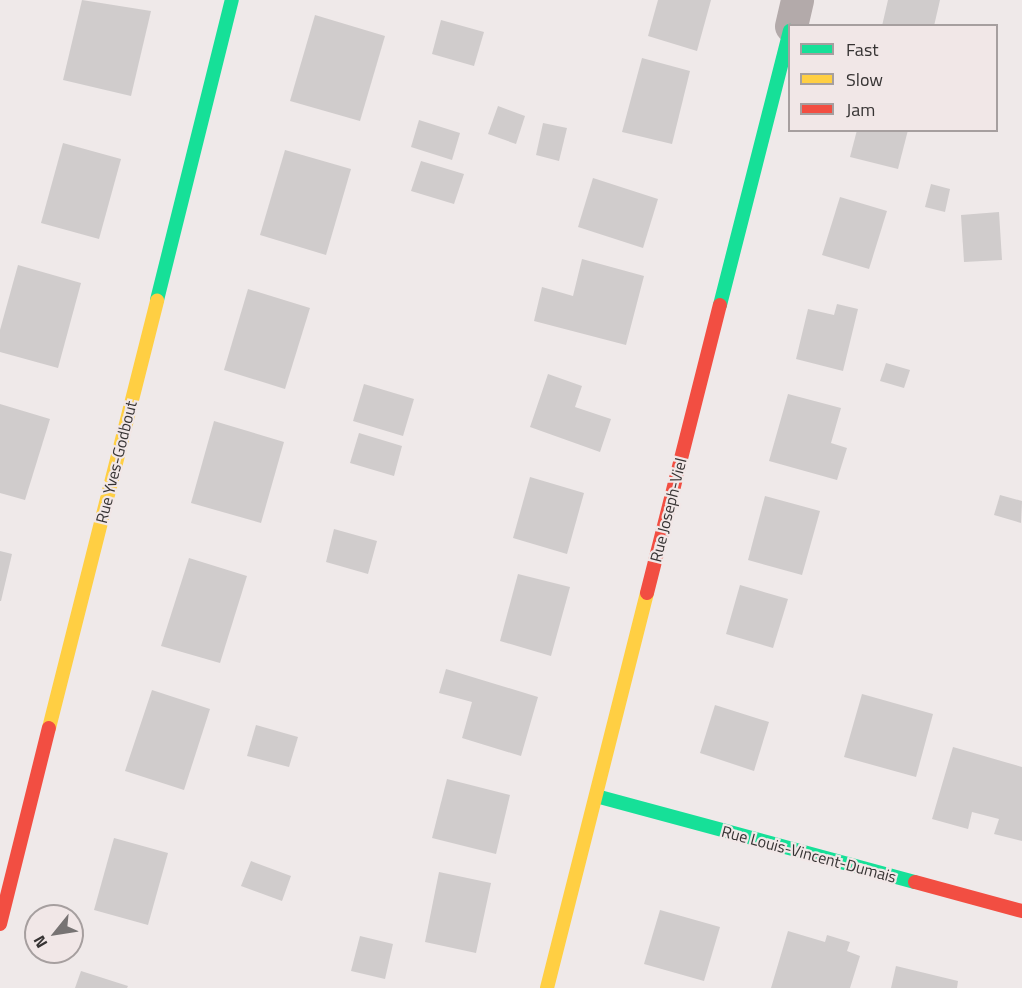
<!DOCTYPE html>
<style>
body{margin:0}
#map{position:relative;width:1022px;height:988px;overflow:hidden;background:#efe9e9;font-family:"Titillium Web",sans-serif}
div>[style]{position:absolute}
.building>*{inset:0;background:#d0cccc}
.street>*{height:33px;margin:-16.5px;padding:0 16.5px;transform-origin:16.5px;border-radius:16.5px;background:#b3aaaa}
.fast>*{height:14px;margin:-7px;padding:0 7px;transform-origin:7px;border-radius:7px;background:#16e098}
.slow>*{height:14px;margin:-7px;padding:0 7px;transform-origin:7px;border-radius:7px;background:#ffcf43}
.jam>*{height:14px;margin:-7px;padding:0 7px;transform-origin:7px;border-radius:7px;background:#f24e42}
span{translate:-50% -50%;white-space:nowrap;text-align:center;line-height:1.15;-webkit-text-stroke:4.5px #f1e7e7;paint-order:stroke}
.street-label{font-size:16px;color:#363333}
.legend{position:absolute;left:788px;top:24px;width:210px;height:108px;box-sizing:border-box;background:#f1e7e7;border:2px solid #a69f9f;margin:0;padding:8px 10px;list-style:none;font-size:18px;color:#363333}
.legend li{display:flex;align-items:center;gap:12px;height:30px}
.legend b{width:30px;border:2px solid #a69f9f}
.north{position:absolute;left:24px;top:904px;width:60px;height:60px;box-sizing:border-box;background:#f1e7e7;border:2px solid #a69f9f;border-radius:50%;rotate:240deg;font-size:16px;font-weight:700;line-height:24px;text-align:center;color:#363333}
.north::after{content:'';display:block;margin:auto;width:21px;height:27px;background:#777373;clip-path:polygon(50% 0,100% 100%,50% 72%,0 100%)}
</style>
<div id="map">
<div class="building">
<div style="clip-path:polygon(82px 0,151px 11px,131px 96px,63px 80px)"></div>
<div style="clip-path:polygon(658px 0,711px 0,697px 51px,648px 36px)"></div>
<div style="clip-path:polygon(888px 0,940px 0,934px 26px,882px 26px)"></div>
<div style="clip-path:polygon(315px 15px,385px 36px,360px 121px,290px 101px)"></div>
<div style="clip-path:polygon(441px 20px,484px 32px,474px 66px,432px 54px)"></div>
<div style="clip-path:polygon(642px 58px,690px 71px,672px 144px,622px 132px)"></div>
<div style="clip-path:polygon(498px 106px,525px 116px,516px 144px,488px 134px)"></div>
<div style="clip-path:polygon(419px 120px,460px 133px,452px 160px,411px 147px)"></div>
<div style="clip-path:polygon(543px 123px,567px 128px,559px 161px,536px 155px)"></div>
<div style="clip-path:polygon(857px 130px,908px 130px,898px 169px,850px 157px)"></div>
<div style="clip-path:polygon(63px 143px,121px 159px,99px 239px,41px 223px)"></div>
<div style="clip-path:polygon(285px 150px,351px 169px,326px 255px,260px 235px)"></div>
<div style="clip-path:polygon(421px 161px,464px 174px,454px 204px,411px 191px)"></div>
<div style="clip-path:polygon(593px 178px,658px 199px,643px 248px,578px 227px)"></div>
<div style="clip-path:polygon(931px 184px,950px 189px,945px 212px,925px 207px)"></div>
<div style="clip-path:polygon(840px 197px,887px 211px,869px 269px,822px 255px)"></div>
<div style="clip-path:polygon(999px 212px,1002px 260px,964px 262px,961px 215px)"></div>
<div style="clip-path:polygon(582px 259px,644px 276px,626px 345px,534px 321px,542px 287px,573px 296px)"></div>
<div style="clip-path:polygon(18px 265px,81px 283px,58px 368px,0 352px,0 330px)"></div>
<div style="clip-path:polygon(248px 289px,310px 308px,285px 389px,224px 370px)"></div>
<div style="clip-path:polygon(837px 304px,858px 309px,843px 371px,796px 359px,808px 309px,834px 315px)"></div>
<div style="clip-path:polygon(886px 363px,910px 370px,904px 388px,880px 381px)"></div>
<div style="clip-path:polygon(548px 374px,582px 386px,575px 407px,611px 419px,600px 452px,530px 427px)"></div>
<div style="clip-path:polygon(364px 384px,414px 399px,403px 436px,353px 421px)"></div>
<div style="clip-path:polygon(788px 394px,841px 408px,831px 443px,847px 448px,837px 480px,769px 461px)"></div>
<div style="clip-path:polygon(0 404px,50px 419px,25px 500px,0 493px)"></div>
<div style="clip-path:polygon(214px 421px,284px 442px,261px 523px,191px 503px)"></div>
<div style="clip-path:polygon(359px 433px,402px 446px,394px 476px,350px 463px)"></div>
<div style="clip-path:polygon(530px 477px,584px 493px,567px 554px,513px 538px)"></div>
<div style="clip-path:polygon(1000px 495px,1022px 501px,1021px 523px,994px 515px)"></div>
<div style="clip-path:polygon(765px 496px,820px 511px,802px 575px,748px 560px)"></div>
<div style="clip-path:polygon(334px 529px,377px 541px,368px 574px,326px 562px)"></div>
<div style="clip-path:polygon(0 551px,12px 554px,1px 601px,0 601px)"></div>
<div style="clip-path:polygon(189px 558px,247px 576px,220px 663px,161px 646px)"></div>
<div style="clip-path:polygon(518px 574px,570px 587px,551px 656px,500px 641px)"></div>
<div style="clip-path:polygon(740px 585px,788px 599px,773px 648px,726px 634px)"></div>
<div style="clip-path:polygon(446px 669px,538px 697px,521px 756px,462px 738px,472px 702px,439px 693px)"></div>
<div style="clip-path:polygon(152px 690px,210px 709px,184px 790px,125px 771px)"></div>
<div style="clip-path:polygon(862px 694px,933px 714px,916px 777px,844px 757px)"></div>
<div style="clip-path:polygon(715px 705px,769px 722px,754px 771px,700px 753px)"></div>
<div style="clip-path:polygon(256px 725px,298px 737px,289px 767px,247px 756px)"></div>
<div style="clip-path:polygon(953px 747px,1022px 767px,1022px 841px,994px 834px,999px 819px,972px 812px,968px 829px,932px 819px)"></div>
<div style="clip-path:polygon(447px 779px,510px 795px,496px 854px,432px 838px)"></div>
<div style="clip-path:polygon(114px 838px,168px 853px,148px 925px,94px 910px)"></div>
<div style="clip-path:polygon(251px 861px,291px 876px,282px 901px,241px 886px)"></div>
<div style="clip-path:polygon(439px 872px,491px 883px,476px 953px,425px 942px)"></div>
<div style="clip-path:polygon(660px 910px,720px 927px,704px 981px,644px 964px)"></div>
<div style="clip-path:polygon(788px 931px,825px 942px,827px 935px,850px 942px,847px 951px,860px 956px,850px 988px,771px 988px)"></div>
<div style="clip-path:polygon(360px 936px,393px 944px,385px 979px,351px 971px)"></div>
<div style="clip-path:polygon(896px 966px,958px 981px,957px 988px,891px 988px)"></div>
<div style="clip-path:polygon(81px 971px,128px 986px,127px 988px,75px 988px)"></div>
</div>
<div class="street">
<div style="left:791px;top:26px;width:27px;rotate:-77deg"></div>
</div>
<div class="fast">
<div style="left:157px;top:300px;width:309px;rotate:-76deg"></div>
<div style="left:720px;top:305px;width:283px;rotate:-75.7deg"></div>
<div style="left:596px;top:796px;width:330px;rotate:15.1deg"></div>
</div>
<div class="slow">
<div style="left:49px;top:728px;width:441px;rotate:-75.8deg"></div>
<div style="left:547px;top:988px;width:407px;rotate:-75.8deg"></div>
</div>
<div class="jam">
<div style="left:647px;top:593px;width:297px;rotate:-75.8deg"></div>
<div style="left:915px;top:882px;width:111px;rotate:15.2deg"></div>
<div style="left:0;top:924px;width:202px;rotate:-76deg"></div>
</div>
<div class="street-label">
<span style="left:116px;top:462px;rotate:-76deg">Rue Yves-Godbout</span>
<span style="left:668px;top:510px;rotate:-76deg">Rue Joseph-Viel</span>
<span style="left:809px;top:854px;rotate:15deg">Rue Louis-Vincent-Dumais</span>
</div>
<ul class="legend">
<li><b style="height:8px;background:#16e098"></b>Fast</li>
<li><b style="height:8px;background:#ffcf43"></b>Slow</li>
<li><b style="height:8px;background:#f24e42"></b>Jam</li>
</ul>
<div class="north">N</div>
</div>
